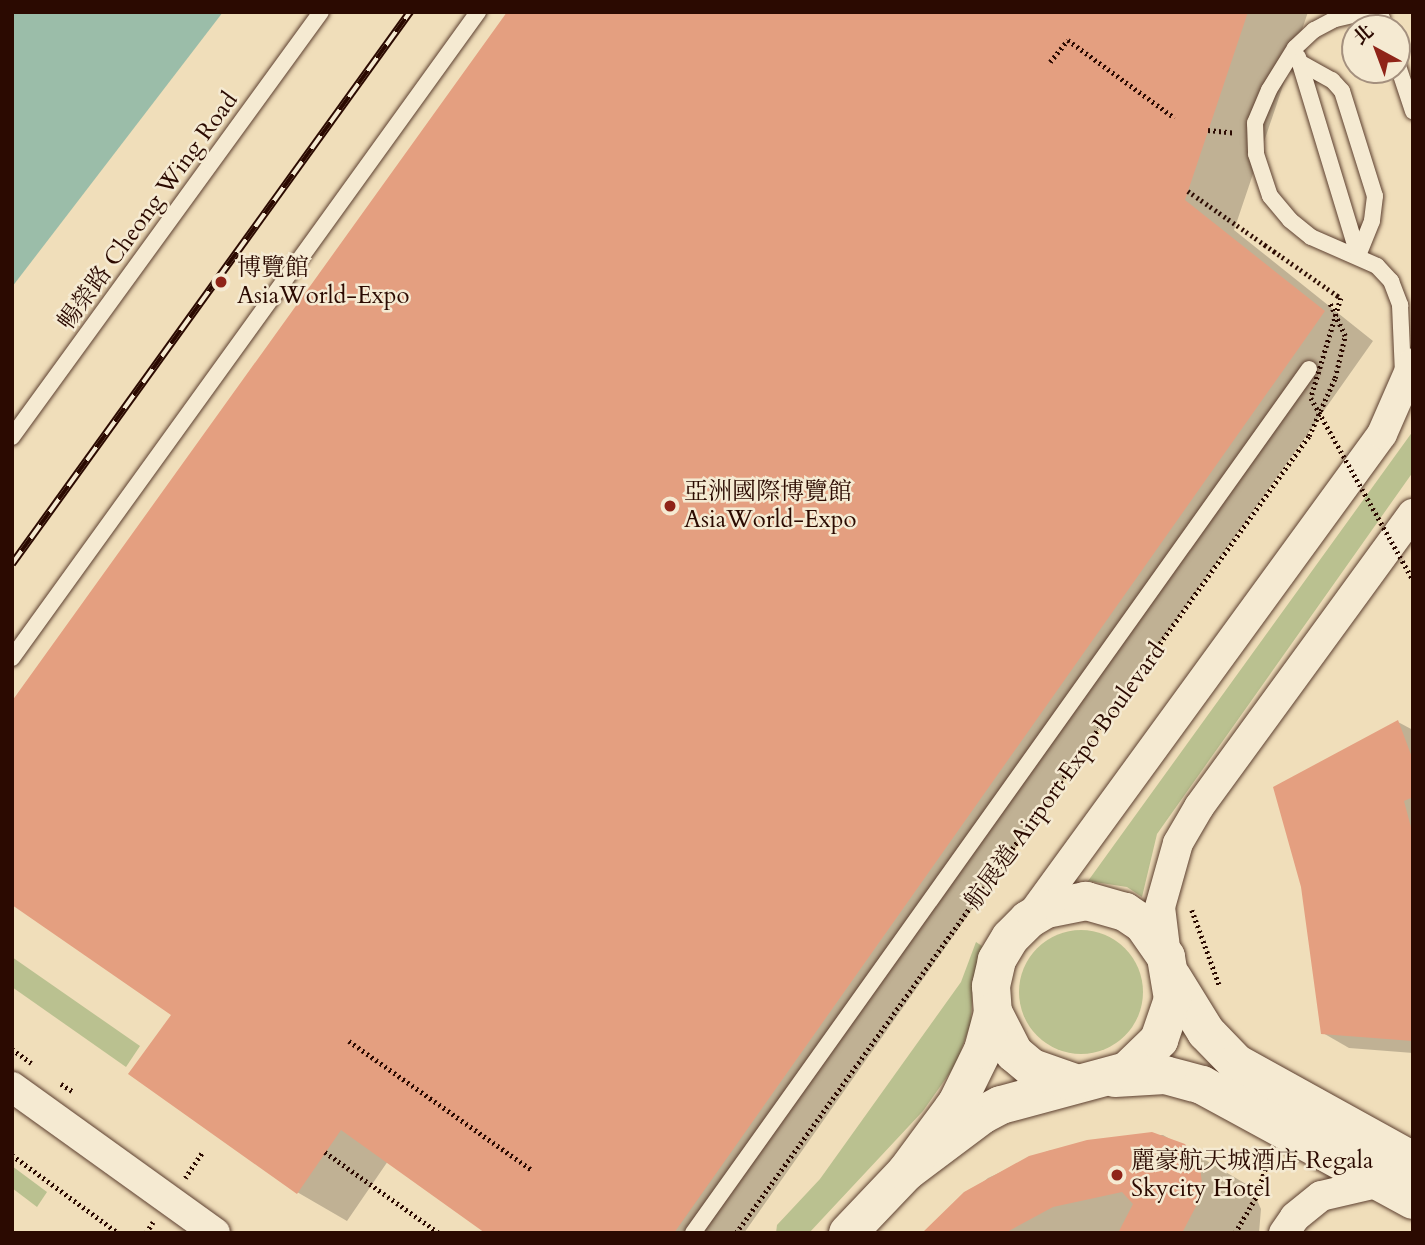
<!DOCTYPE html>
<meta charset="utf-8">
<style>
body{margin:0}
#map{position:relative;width:1425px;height:1245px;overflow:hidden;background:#f0deba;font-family:Cardo,"Noto Serif TC",serif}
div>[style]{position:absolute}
.green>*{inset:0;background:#bac190}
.round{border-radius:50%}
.water>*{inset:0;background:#9bbda9}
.shadow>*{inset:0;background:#0003}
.building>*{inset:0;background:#e49f80}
.path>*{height:4.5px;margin-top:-2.25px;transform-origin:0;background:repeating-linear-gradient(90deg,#2b0a01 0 2px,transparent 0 5.5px)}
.roads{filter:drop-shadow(0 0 2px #5c3f2f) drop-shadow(0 0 2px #5c3f2f)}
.lane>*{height:16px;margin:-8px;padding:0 8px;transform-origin:8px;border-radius:8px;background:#f5ead2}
.street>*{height:30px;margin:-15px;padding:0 15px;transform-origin:15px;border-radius:15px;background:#f5ead2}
.secondary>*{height:38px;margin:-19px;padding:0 19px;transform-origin:19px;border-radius:19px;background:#f5ead2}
.rail>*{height:8px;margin-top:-4px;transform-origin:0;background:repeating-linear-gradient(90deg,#f5ead2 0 16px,#2b0a01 0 32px);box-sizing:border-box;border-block:2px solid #2b0a01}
.path-bridge>*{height:4.5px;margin-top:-2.25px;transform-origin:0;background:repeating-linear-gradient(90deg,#2b0a01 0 2px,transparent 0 5.5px)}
.dots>*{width:19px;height:19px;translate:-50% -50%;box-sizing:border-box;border:4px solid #f5ead2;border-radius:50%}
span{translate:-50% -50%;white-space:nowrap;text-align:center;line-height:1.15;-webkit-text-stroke:5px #f5ead2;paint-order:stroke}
.street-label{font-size:24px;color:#2b0a01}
.poi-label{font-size:24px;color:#2b0a01}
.left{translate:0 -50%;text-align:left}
.frame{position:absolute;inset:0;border:14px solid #2b0a01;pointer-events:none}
.north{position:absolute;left:1341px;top:14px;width:70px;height:70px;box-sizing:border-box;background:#f5ead2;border:2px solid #a4907e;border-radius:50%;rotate:319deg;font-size:19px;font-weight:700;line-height:28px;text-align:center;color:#2b0a01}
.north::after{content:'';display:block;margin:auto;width:24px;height:32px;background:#8f2418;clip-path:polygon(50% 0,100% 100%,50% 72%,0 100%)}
</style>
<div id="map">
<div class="green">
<div style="clip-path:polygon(1413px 431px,1413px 472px,1157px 834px,1142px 897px,1127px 887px,1088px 881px)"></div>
<div class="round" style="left:1019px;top:930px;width:124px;height:124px"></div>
<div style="clip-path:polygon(976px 942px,982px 946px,973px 980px,971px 1023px,956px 1064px,923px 1111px,809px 1233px,776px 1233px,777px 1225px,820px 1179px,961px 982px)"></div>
<div style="clip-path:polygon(12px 957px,140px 1046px,126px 1067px,12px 987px)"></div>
<div style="clip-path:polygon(12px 1166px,47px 1192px,37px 1207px,12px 1188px)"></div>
</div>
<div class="water">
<div style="clip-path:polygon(12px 12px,223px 12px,12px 287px)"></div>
</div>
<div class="shadow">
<div style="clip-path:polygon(509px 12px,1308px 12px,1234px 230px,1373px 341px,744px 1233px,488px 1233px,388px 1161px,347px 1221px,297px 1192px,174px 1014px)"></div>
<div style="clip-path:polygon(1398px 722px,1413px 730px,1413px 1053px,1349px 1048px,1323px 1033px)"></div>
<div style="clip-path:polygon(1163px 1135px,1251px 1187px,1261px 1209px,1259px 1233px,924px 1233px,988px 1178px,1048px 1151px,1127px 1136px)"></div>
</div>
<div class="building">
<div style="clip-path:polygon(507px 12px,1248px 12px,1185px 200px,1325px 311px,674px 1233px,485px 1233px,341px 1130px,297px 1194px,128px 1074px,171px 1015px,12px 905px,12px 701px)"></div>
<div style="clip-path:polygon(1398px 720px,1413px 760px,1413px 797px,1404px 801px,1413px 835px,1413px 1041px,1321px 1034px,1301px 887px,1273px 787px)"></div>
<div style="clip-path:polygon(1152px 1132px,1185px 1144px,1200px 1166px,1203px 1193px,1182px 1233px,1118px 1233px,1133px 1204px,1122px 1192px,1053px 1207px,1005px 1233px,922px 1233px,964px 1192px,1029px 1156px,1087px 1140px)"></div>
</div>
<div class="path">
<div style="left:1050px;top:62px;width:28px;rotate:-51deg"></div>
<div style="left:1068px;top:40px;width:132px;rotate:36.1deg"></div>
<div style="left:1208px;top:130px;width:27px;rotate:6deg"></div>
<div style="left:1192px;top:910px;width:82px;rotate:70deg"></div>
<div style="left:349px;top:1041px;width:224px;rotate:35.2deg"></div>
<div style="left:12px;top:1049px;width:24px;rotate:36deg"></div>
<div style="left:61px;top:1084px;width:13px;rotate:32deg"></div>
<div style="left:325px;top:1152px;width:140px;rotate:35.4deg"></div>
<div style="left:12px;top:1155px;width:132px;rotate:36.3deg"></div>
<div style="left:185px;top:1178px;width:30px;rotate:-56deg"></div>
<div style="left:146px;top:1233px;width:13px;rotate:-58deg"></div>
<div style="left:736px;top:1233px;width:982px;rotate:-54.29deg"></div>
<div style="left:1309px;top:436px;width:64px;rotate:-65.9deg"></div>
<div style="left:1335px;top:378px;width:43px;rotate:-76.6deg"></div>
<div style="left:1345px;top:336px;width:38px;rotate:-115deg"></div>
<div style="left:1235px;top:1233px;width:42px;rotate:-59.7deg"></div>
<div style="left:1256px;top:1197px;width:32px;rotate:-72deg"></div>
<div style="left:1266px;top:1167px;width:10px;rotate:-101deg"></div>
</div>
<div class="roads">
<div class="lane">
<div style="left:1382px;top:18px;width:25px;rotate:-171deg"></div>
<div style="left:1357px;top:14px;width:23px;rotate:167deg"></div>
<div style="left:1335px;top:19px;width:24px;rotate:152deg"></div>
<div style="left:1314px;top:30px;width:26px;rotate:137deg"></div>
<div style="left:1295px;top:48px;width:49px;rotate:121.8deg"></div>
<div style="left:1269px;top:90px;width:36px;rotate:113deg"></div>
<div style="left:1255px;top:123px;width:31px;rotate:88deg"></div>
<div style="left:1256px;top:154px;width:44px;rotate:71.6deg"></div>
<div style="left:1270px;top:196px;width:31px;rotate:50deg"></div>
<div style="left:1290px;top:220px;width:27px;rotate:39deg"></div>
<div style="left:1311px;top:237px;width:72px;rotate:23.7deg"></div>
<div style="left:1377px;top:266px;width:21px;rotate:47deg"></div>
<div style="left:1391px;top:281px;width:26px;rotate:69deg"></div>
<div style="left:1400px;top:305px;width:70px;rotate:87.5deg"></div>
<div style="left:1298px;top:57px;width:207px;rotate:73.1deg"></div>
<div style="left:1299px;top:62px;width:38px;rotate:29deg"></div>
<div style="left:1332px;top:80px;width:15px;rotate:48deg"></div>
<div style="left:1342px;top:91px;width:110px;rotate:72.6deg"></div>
<div style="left:1375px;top:196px;width:25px;rotate:97deg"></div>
<div style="left:1372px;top:221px;width:37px;rotate:112deg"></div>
<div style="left:1397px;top:63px;width:51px;rotate:71.6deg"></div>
<div style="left:12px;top:437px;width:525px;rotate:-53.98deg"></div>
<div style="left:12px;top:658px;width:797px;rotate:-54.19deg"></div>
<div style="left:693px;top:1233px;width:1061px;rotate:-54.51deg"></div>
</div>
<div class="street">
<div style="left:1028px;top:920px;width:601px;rotate:-53.93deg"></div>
<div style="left:1382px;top:434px;width:77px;rotate:-66.4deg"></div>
<div style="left:1166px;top:956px;width:49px;rotate:-97deg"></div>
<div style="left:1160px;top:907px;width:66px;rotate:-74.3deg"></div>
<div style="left:1178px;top:843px;width:42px;rotate:-59.7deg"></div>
<div style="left:1199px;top:807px;width:363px;rotate:-53.9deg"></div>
<div style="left:12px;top:1087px;width:250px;rotate:35.7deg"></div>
<div style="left:1284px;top:1233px;width:19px;rotate:-55deg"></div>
<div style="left:1295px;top:1217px;width:33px;rotate:-39deg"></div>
<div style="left:1321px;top:1196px;width:62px;rotate:-13.1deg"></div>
</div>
<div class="secondary">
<div style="left:1172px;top:977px;width:65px;rotate:58.3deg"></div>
<div style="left:1206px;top:1032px;width:43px;rotate:45.9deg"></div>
<div style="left:1236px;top:1063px;width:202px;rotate:29deg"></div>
<div style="left:1115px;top:1078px;width:50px;rotate:-3.4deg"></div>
<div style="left:1165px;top:1075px;width:38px;rotate:15deg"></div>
<div style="left:1202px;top:1085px;width:240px;rotate:28.6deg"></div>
<div style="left:906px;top:1172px;width:95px;rotate:-36.9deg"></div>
<div style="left:982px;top:1115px;width:21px;rotate:-28deg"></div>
<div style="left:1001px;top:1105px;width:131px;rotate:-15.1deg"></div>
<div style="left:1127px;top:1071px;width:45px;rotate:-44.1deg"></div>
<div style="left:1159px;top:1040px;width:43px;rotate:-71.1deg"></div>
<div style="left:1173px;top:999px;width:43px;rotate:-99.5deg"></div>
<div style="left:1166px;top:957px;width:40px;rotate:-124.9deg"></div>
<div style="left:1143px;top:924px;width:22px;rotate:-146deg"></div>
<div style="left:1125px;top:912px;width:41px;rotate:-164.2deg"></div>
<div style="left:1086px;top:901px;width:41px;rotate:168.7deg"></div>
<div style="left:1046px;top:909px;width:21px;rotate:149deg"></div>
<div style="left:1028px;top:920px;width:25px;rotate:135deg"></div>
<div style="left:1010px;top:938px;width:26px;rotate:121deg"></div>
<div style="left:997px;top:960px;width:27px;rotate:103deg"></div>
<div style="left:991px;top:986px;width:26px;rotate:86deg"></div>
<div style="left:993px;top:1012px;width:46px;rotate:62.9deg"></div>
<div style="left:1014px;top:1053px;width:23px;rotate:40deg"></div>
<div style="left:1032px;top:1068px;width:46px;rotate:19.2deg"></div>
<div style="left:848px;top:1233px;width:84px;rotate:-46.4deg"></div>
<div style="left:906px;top:1172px;width:86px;rotate:-53.5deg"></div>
<div style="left:957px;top:1103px;width:59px;rotate:-63.9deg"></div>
<div style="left:983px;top:1050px;width:39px;rotate:-75deg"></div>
</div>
</div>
<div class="rail">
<div style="left:12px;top:564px;width:681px;rotate:-54.21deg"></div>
</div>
<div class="path-bridge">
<div style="left:1188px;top:191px;width:187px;rotate:35deg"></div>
<div style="left:1341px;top:298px;width:104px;rotate:106.7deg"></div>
<div style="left:1311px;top:398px;width:209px;rotate:60.7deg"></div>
</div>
<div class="dots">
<div style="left:221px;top:282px;background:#8f2418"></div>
<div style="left:670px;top:506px;background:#8f2418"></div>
<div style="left:1117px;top:1175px;background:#8f2418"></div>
</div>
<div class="street-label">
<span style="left:148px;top:211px;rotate:-54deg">暢榮路 Cheong Wing Road</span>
<span style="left:1065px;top:776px;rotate:-54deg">航展道 Airport Expo Boulevard</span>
</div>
<div class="poi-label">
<span class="left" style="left:237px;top:282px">博覽館<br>AsiaWorld-Expo</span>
<span class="left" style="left:684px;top:506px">亞洲國際博覽館<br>AsiaWorld-Expo</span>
<span class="left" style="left:1131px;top:1175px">麗豪航天城酒店 Regala<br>Skycity Hotel</span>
</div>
<div class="frame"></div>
<div class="north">北</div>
</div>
